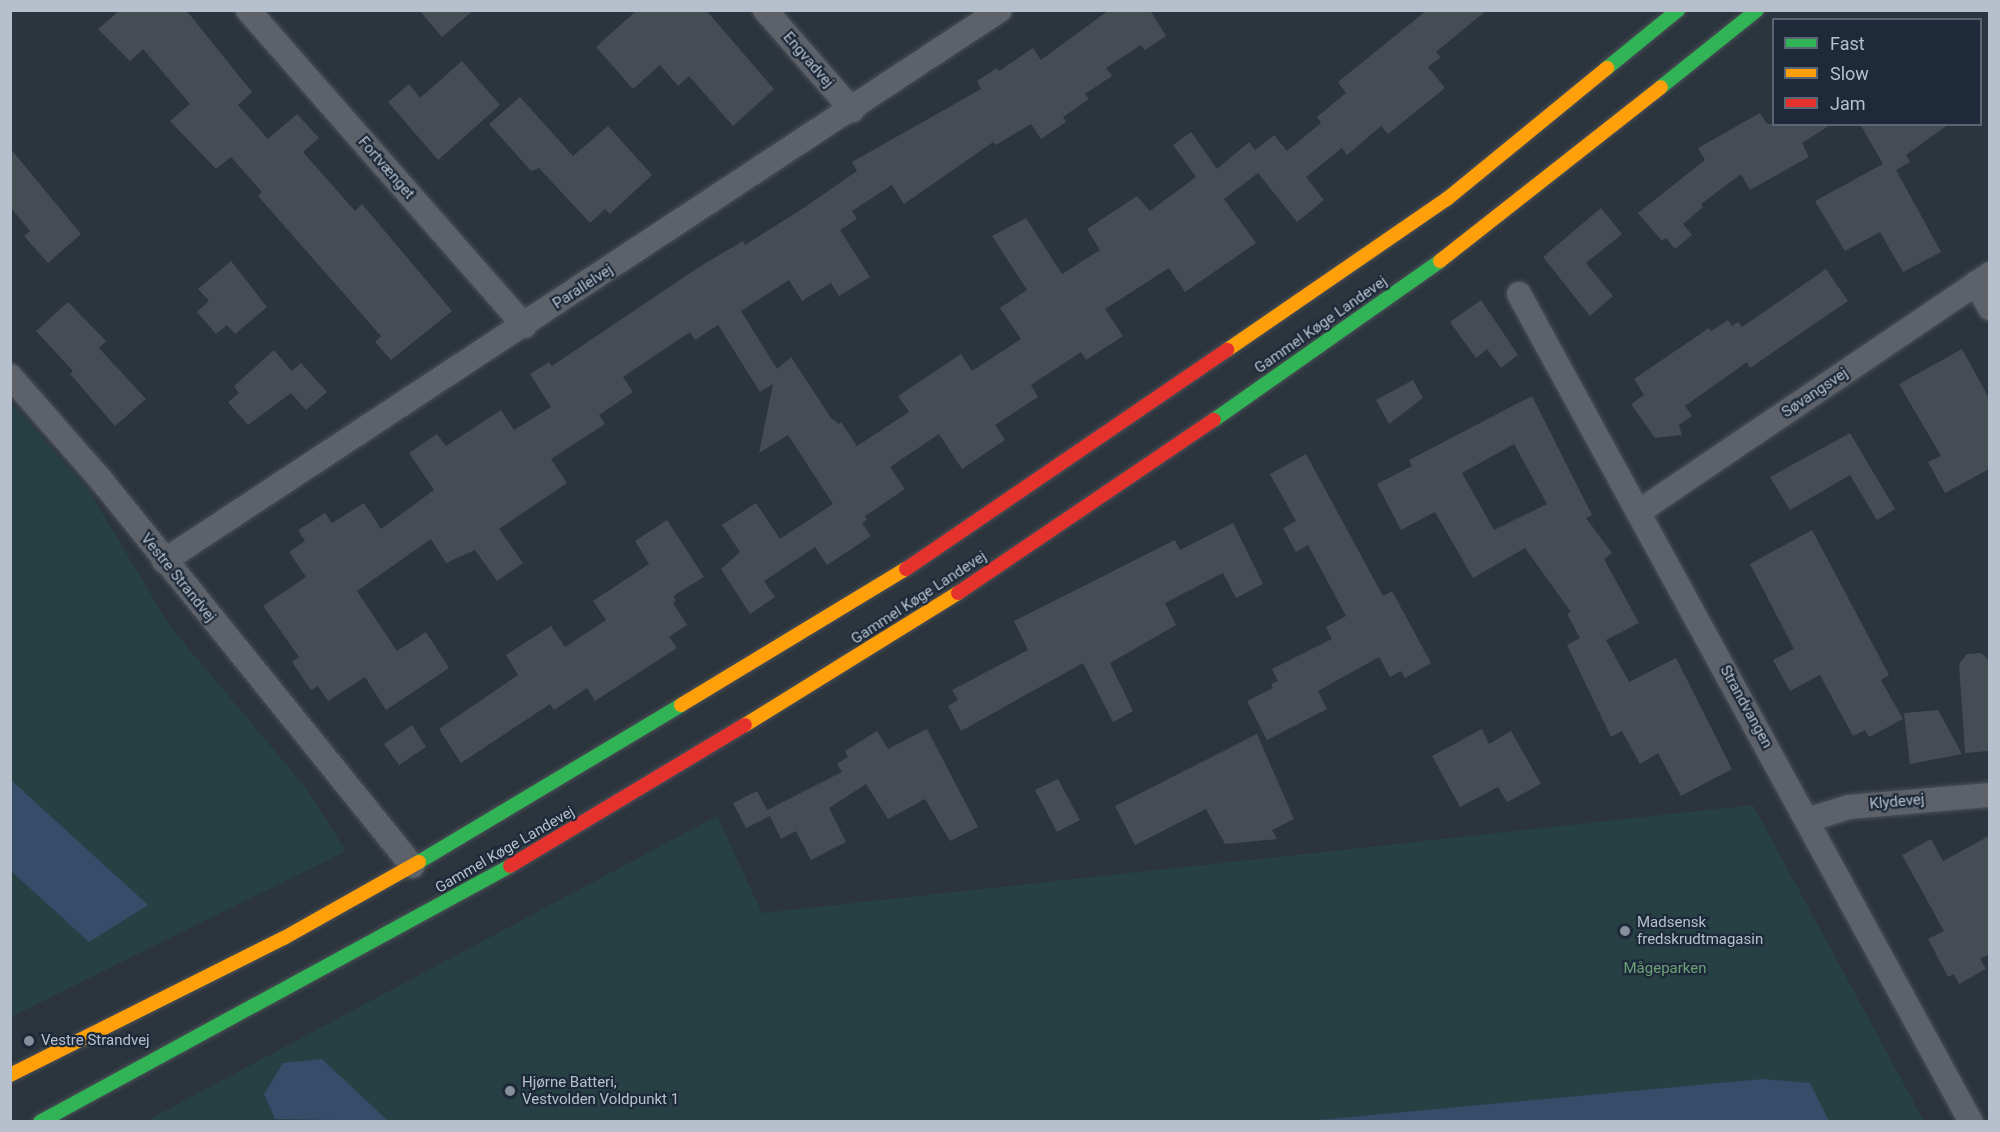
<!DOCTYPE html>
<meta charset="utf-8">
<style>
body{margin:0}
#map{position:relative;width:2000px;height:1132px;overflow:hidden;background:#2c343d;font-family:Roboto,sans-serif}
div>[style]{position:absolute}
.green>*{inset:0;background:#274044}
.water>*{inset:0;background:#364c69}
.building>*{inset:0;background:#454c54}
.roads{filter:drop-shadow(0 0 2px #4a5057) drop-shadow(0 0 2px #4a5057)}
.street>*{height:24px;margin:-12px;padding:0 12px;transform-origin:12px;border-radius:12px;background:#5d626a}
.fast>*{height:14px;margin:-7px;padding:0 7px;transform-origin:7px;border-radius:7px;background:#30b455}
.slow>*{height:14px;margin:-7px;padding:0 7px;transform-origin:7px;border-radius:7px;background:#ff9f0a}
.jam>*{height:14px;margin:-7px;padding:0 7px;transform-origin:7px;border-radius:7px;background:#e5322d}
.dots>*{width:16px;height:16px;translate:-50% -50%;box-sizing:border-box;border:3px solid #1e2a39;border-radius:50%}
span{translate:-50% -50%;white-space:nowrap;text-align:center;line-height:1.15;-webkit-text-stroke:4.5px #1e2a39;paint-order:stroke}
.street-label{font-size:15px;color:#b6c0cd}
.poi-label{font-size:15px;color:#b6c0cd}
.left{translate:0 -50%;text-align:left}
.park-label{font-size:15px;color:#6ba177}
.frame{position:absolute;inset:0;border:12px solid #b6c0cd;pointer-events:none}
.legend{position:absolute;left:1772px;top:18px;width:210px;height:108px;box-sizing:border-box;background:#1e2a39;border:2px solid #5b6674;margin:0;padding:8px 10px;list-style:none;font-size:18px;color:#b6c0cd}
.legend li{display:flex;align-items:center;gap:12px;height:30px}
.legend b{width:30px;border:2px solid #5b6674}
</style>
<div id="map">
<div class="green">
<div style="clip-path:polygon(10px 401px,90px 492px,169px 625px,306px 788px,346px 851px,11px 1017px)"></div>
<div style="clip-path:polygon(1753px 805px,1924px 1121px,144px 1122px,717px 816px,762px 913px)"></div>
</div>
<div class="water">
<div style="clip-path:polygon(10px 780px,11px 780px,148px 905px,89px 942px,11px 871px)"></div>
<div style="clip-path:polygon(322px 1059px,388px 1121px,275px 1119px,264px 1094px,283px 1063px)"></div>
<div style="clip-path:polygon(1763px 1079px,1810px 1083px,1829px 1121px,1307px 1121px)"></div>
</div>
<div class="building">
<div style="clip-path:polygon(120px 10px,186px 10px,252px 92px,238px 105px,268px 139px,297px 114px,319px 138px,303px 152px,355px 211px,362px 204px,452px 311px,391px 360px,375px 342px,381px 336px,258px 196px,262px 192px,231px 157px,216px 169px,170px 121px,190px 104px,143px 49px,130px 61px,98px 29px)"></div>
<div style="clip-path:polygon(419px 10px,474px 10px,442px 37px)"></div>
<div style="clip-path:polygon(637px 10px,706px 10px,774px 89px,733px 126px,689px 76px,678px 86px,660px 65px,633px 89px,596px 47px)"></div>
<div style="clip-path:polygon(1109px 10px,1150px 10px,1166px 36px,1145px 50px,1141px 45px,1106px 68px,1112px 76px,1085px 94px,1089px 99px,1063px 117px,1066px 122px,1041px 139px,1031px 124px,996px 145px,993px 142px,904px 204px,892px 185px,852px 211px,857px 219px,840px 230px,870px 277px,839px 296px,831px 283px,802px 301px,789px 280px,741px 311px,777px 369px,791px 357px,831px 418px,839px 424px,841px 422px,857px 446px,909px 412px,898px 396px,961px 354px,972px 371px,1021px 339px,1000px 308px,1027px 290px,992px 236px,1026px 218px,1062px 274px,1100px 250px,1087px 229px,1137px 196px,1150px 211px,1196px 177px,1173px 145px,1191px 132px,1217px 169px,1249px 142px,1255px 150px,1274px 135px,1287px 151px,1321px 123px,1317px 117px,1346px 93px,1338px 82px,1427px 10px,1487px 10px,1436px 52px,1441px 57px,1428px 67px,1445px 88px,1388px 134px,1381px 126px,1347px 155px,1342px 148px,1306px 177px,1324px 200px,1297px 222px,1258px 173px,1224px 199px,1256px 243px,1185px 292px,1169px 268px,1105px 309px,1123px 336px,1086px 360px,1081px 352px,1031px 385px,1038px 397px,995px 425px,1005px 440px,962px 469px,939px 434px,890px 467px,905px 489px,865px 516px,867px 520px,862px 523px,871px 536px,827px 565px,815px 547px,764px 581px,775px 597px,750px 614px,721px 569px,740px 552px,722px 525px,756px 503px,780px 539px,833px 504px,788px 435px,759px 453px,773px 384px,760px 392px,718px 325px,695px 340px,690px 332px,623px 377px,633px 392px,599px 415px,605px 424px,551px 459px,567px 483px,499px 529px,523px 563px,497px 581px,475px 550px,446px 563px,431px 539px,357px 591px,397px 651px,426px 632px,449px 668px,386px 710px,365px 677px,328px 701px,318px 686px,311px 690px,292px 662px,299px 657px,263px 606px,306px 577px,289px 552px,305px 541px,298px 530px,325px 513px,332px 523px,364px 503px,381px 529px,434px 490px,409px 453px,437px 434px,446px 446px,501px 410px,514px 430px,551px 407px,530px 374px,549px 362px,552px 366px,699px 267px,743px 241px,745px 245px,802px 209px,857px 171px,852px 162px,981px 89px,977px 81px,997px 68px,999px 71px,1033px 48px,1041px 60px)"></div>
<div style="clip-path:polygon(462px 61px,500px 105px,438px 160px,388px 102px,409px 84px,420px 98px)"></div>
<div style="clip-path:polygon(520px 97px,573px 156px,608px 126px,652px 175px,610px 214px,605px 209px,590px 223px,539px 168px,531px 171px,489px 124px)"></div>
<div style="clip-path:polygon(1760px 113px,1767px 124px,1832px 124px,1802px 143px,1809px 157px,1750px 190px,1741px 174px,1701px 204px,1703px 207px,1683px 224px,1692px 235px,1675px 249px,1666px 238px,1662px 241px,1638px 213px,1705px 160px,1698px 148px)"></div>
<div style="clip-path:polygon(1860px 124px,1949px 124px,1906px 155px,1910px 162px,1896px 170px,1941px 252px,1903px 272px,1880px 232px,1845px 251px,1815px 201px,1883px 164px)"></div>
<div style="clip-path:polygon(10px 148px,81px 234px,48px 263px,24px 236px,30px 231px,10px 207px)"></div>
<div style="clip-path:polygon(1601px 208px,1622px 234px,1586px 263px,1613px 296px,1590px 316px,1543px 257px)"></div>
<div style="clip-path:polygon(231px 261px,267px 307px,235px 334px,227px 325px,216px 334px,197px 312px,209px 301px,198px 289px)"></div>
<div style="clip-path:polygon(1826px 269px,1848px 301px,1750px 368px,1747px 362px,1685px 406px,1692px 416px,1679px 425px,1682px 435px,1655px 438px,1631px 404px,1644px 395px,1634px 379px,1709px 328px,1711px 331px,1728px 320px,1732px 326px,1738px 322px,1742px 327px)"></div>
<div style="clip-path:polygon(1481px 300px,1518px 355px,1501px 368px,1487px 349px,1476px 358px,1450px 322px)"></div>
<div style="clip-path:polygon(68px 302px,106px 341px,99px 348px,146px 399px,115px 426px,70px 374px,73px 371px,36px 331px)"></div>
<div style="clip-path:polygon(1962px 349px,1989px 398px,1989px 469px,1945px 493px,1928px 462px,1941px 456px,1899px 384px)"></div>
<div style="clip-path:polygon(274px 350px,292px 371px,301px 363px,327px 392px,306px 410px,291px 393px,248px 425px,228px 402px,239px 393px,234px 386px)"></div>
<div style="clip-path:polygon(1413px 380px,1423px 398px,1389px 424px,1376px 400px)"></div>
<div style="clip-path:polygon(evenodd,1532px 396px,1592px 515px,1586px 518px,1612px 553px,1604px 559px,1639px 623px,1606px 640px,1629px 682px,1676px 658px,1732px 769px,1681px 796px,1658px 753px,1640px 764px,1622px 731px,1611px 737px,1567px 645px,1580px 638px,1567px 614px,1571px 612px,1525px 548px,1473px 578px,1435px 512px,1401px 530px,1377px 484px,1412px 466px,1409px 460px,1532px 396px,1514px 444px,1547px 504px,1494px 530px,1462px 473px,1514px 444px)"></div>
<div style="clip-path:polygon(1850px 433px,1895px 509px,1877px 520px,1850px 475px,1790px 510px,1770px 477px)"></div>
<div style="clip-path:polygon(1306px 454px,1383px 596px,1392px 591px,1431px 663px,1405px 678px,1401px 671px,1390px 677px,1379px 657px,1318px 691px,1327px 709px,1267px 740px,1247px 701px,1273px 688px,1271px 684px,1278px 681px,1272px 669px,1332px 639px,1326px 627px,1346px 616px,1308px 545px,1296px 552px,1283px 528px,1296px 521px,1270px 474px)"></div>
<div style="clip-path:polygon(667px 520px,704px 577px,673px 596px,676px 600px,673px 603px,687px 625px,669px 637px,677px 648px,595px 701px,587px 688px,554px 710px,550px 704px,461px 763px,439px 729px,518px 675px,506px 655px,551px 626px,565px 647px,606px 620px,593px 601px,649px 564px,635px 541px)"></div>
<div style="clip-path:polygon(1233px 523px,1263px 584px,1236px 598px,1223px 573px,1165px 603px,1176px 625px,1110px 663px,1133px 711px,1113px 722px,1083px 663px,961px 731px,948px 706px,958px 700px,952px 690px,1028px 650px,1014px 621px,1175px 540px,1180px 550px)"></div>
<div style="clip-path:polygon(1812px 530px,1889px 675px,1881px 680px,1903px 719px,1869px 737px,1865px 730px,1853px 736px,1820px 675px,1790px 691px,1773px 660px,1794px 649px,1750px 564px)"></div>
<div style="clip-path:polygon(1981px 653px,1989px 660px,1989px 751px,1965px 753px,1959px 664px,1967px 654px)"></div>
<div style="clip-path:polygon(1938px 710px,1962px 754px,1910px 764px,1904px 713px)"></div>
<div style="clip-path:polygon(412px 725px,426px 747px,399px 765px,384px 744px)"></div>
<div style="clip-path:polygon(927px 729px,978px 827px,950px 841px,925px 799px,888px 819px,866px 784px,829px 808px,846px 842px,811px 860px,796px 831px,781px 839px,770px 816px,746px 828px,733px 803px,757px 791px,767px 810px,842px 772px,837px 764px,848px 757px,845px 751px,877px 731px,888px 749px)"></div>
<div style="clip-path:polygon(1482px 729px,1489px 744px,1511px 731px,1541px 784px,1507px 802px,1498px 787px,1460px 807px,1432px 756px)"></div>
<div style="clip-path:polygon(1257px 734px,1294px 819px,1272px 830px,1277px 839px,1225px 844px,1206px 809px,1135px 845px,1115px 806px)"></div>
<div style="clip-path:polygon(1058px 779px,1080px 820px,1057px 832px,1035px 790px)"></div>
<div style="clip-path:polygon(1989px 836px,1989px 954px,1980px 959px,1986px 969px,1959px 984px,1954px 974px,1948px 977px,1928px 939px,1944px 931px,1902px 855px,1931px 839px,1943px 861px)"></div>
</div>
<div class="roads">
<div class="street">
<div style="left:248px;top:10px;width:420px;rotate:48.8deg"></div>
<div style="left:765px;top:10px;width:133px;rotate:49deg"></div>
<div style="left:1976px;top:283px;width:29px;rotate:61deg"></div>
<div style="left:1519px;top:294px;width:943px;rotate:61.37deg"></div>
<div style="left:10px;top:376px;width:138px;rotate:48.8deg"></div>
<div style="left:101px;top:480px;width:496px;rotate:51.1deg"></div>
<div style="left:1640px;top:511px;width:423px;rotate:-34.1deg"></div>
<div style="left:164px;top:561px;width:1001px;rotate:-33.39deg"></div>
<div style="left:1807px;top:820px;width:44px;rotate:-17.2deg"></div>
<div style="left:1849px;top:807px;width:142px;rotate:-4.9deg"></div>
</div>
<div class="fast">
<div style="left:1607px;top:68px;width:92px;rotate:-39.2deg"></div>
<div style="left:1661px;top:87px;width:123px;rotate:-38.7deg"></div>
<div style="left:1214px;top:420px;width:276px;rotate:-35.1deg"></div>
<div style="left:419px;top:862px;width:305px;rotate:-30.9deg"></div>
<div style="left:40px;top:1122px;width:535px;rotate:-28.58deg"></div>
</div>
<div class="slow">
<div style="left:1440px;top:261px;width:281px;rotate:-38.2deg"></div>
<div style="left:1227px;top:350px;width:267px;rotate:-34.5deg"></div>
<div style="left:1447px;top:199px;width:207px;rotate:-39.3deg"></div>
<div style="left:681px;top:705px;width:263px;rotate:-31.2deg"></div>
<div style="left:745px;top:725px;width:251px;rotate:-31.8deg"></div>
<div style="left:10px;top:1075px;width:306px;rotate:-26.6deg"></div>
<div style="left:284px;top:938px;width:155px;rotate:-29.4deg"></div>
</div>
<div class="jam">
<div style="left:906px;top:569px;width:389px;rotate:-34.3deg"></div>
<div style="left:958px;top:593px;width:309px;rotate:-34.1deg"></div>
<div style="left:510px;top:866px;width:274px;rotate:-31deg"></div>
</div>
</div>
<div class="dots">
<div style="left:1625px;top:931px;background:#868f9b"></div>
<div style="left:29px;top:1041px;background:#868f9b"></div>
<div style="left:510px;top:1091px;background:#868f9b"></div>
</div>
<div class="street-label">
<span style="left:808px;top:60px;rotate:49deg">Engvadvej</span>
<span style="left:386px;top:168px;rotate:49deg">Fortvænget</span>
<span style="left:583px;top:287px;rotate:-33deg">Parallelvej</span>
<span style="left:1321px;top:325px;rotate:-35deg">Gammel Køge Landevej</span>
<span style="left:1815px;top:393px;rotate:-34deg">Søvangsvej</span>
<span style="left:178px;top:578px;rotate:51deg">Vestre Strandvej</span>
<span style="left:919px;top:598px;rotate:-33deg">Gammel Køge Landevej</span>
<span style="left:1746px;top:707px;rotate:61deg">Strandvangen</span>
<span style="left:1897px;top:802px;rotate:-5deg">Klydevej</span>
<span style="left:505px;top:850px;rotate:-30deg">Gammel Køge Landevej</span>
</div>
<div class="poi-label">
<span class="left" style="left:1637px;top:931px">Madsensk<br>fredskrudtmagasin</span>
<span class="left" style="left:41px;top:1041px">Vestre Strandvej</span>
<span class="left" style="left:522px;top:1091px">Hjørne Batteri,<br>Vestvolden Voldpunkt 1</span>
</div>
<div class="park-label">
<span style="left:1665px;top:969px">Mågeparken</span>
</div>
<div class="frame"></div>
<ul class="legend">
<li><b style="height:8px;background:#30b455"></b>Fast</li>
<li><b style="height:8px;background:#ff9f0a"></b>Slow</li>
<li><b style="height:8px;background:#e5322d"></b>Jam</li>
</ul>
</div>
